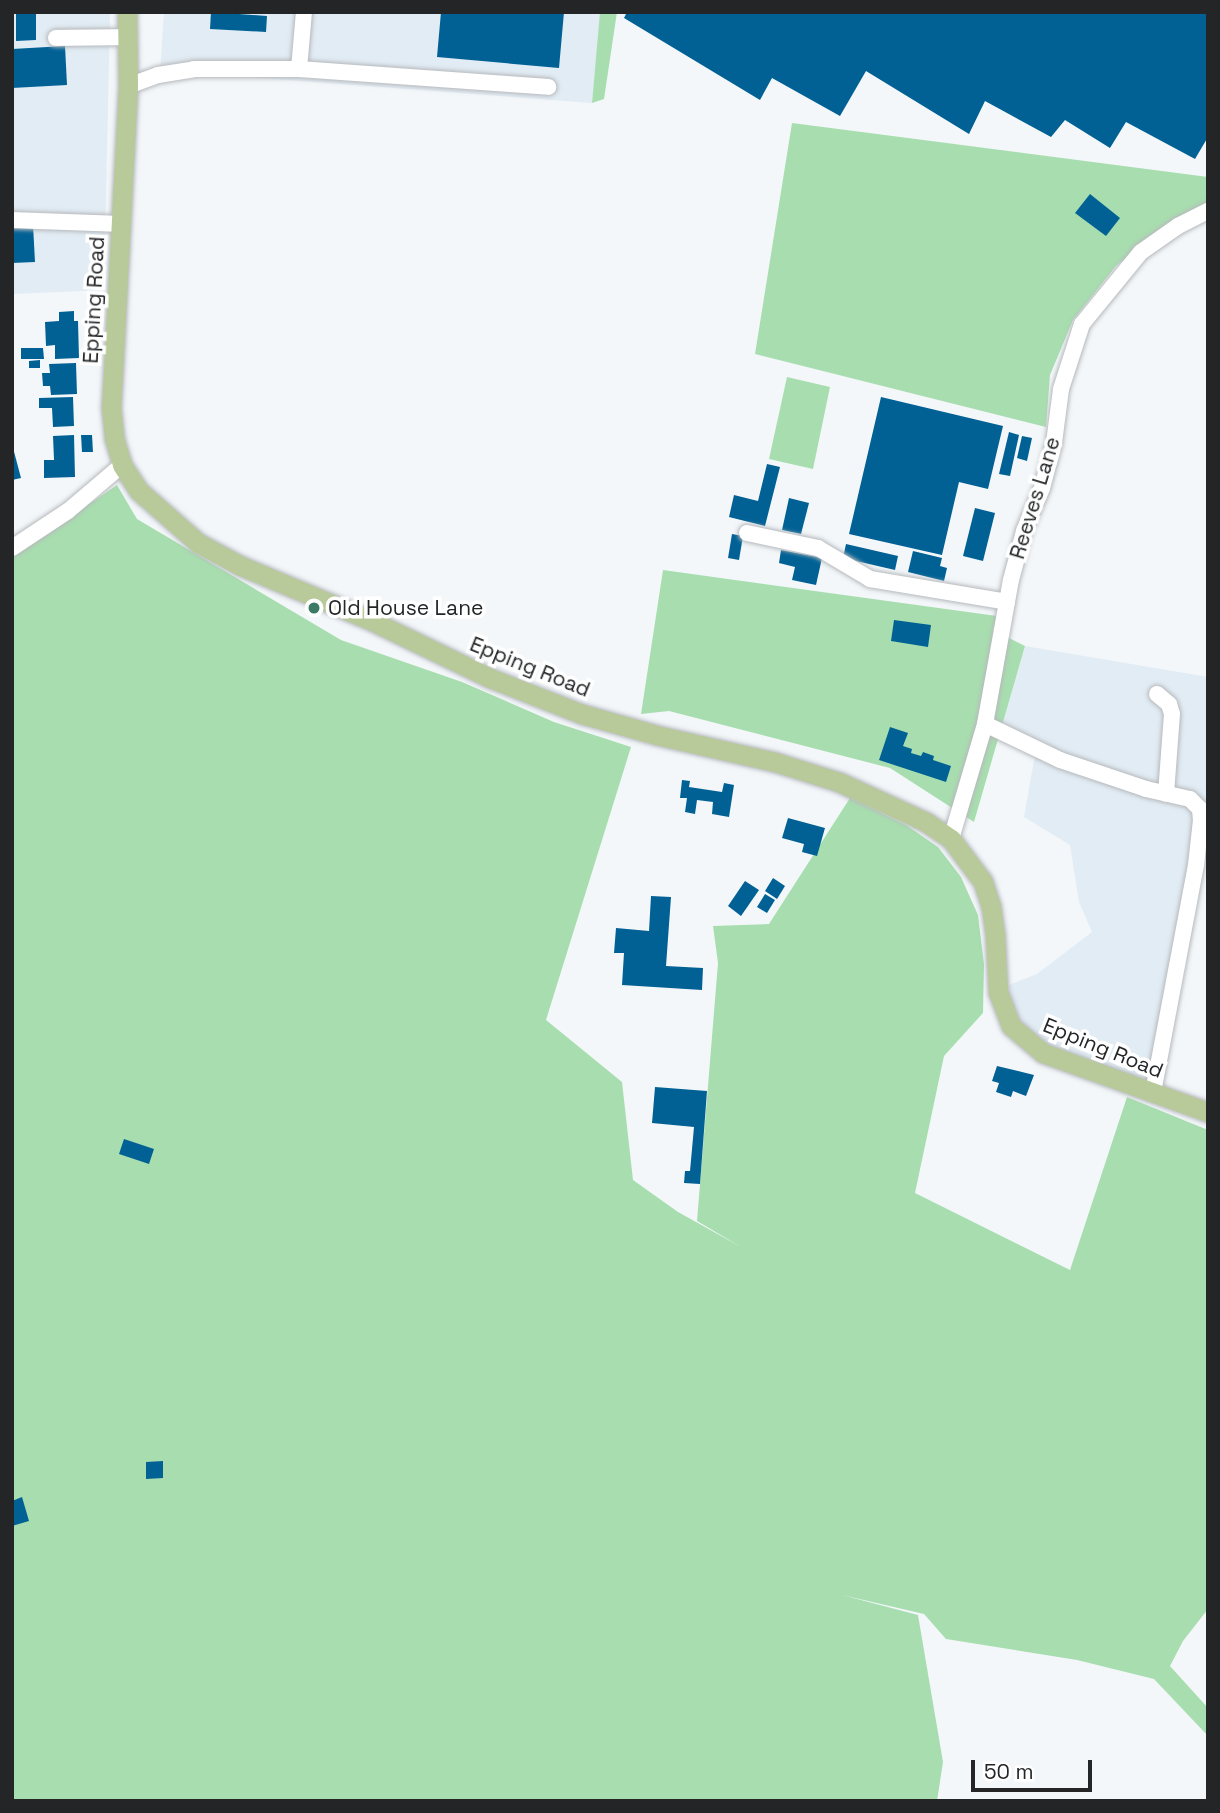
<!DOCTYPE html>
<style>
body{margin:0}
#map{position:relative;width:1220px;height:1813px;overflow:hidden;background:#f3f7fa;font-family:"Space Grotesk",sans-serif}
div>[style]{position:absolute}
.built>*{inset:0;background:#e2ecf4}
.green>*{inset:0;background:#a8deaf}
.building>*{inset:0;background:#016195}
.roads{filter:drop-shadow(0 0 2px #b6b9bc) drop-shadow(0 0 2px #b6b9bc)}
.minor>*{height:16px;margin:-8px;padding:0 8px;transform-origin:8px;border-radius:8px;background:#fff}
.major>*{height:19px;margin:-9.5px;padding:0 9.5px;transform-origin:9.5px;border-radius:9.5px;background:#b9ca9a}
.dots>*{width:19px;height:19px;translate:-50% -50%;box-sizing:border-box;border:4px solid #fff;border-radius:50%}
span{translate:-50% -50%;white-space:nowrap;text-align:center;line-height:1.15;-webkit-text-stroke:7px #fff;paint-order:stroke}
.street-label{font-size:21px;color:#232526}
.poi-label{font-size:21px;color:#232526}
.left{translate:0 -50%;text-align:left}
.frame{position:absolute;inset:0;border:14px solid #232526;pointer-events:none}
.scale{position:absolute;left:971px;top:1760px;width:121px;height:32px;box-sizing:border-box;border:4px solid #232526;border-top:0;padding-left:9px;font-size:21px;line-height:24px;white-space:nowrap;color:#232526;-webkit-text-stroke:5px #fff;paint-order:stroke}
</style>
<div id="map">
<div class="built">
<div style="clip-path:polygon(12px 12px,110px 12px,104px 290px,12px 294px)"></div>
<div style="clip-path:polygon(164px 12px,601px 12px,592px 103px,209px 74px,144px 84px,142px 69px,160px 73px)"></div>
<div style="clip-path:polygon(1025px 646px,1208px 677px,1208px 836px,1162px 1087px,1044px 1045px,1010px 1012px,1009px 985px,1037px 974px,1092px 932px,1079px 902px,1070px 845px,1024px 817px,1035px 755px,998px 738px)"></div>
</div>
<div class="green">
<div style="clip-path:polygon(600px 12px,617px 12px,604px 99px,592px 103px)"></div>
<div style="clip-path:polygon(792px 123px,1208px 177px,1208px 203px,1167px 224px,1116px 266px,1073px 320px,1050px 375px,1046px 427px,755px 354px)"></div>
<div style="clip-path:polygon(787px 377px,830px 387px,813px 469px,769px 459px)"></div>
<div style="clip-path:polygon(117px 485px,137px 519px,341px 640px,462px 682px,554px 722px,631px 747px,546px 1020px,622px 1082px,633px 1180px,678px 1212px,741px 1247px,697px 1221px,718px 963px,713px 926px,769px 924px,850px 798px,906px 825px,938px 847px,961px 877px,978px 915px,984px 964px,983px 1013px,944px 1056px,915px 1193px,1070px 1270px,1127px 1097px,1208px 1130px,1208px 1609px,1183px 1641px,1170px 1666px,1208px 1708px,1208px 1736px,1154px 1679px,1077px 1660px,946px 1639px,924px 1614px,842px 1595px,918px 1615px,943px 1762px,937px 1801px,12px 1801px,12px 557px)"></div>
<div style="clip-path:polygon(663px 570px,997px 616px,993px 630px,1025px 646px,974px 822px,890px 768px,669px 711px,641px 714px)"></div>
</div>
<div class="building">
<div style="clip-path:polygon(16px 12px,36px 12px,36px 40px,16px 41px)"></div>
<div style="clip-path:polygon(211px 12px,267px 16px,266px 32px,210px 29px)"></div>
<div style="clip-path:polygon(441px 12px,564px 12px,559px 68px,437px 57px)"></div>
<div style="clip-path:polygon(627px 12px,1208px 12px,1208px 137px,1195px 159px,1126px 122px,1110px 148px,1065px 120px,1051px 137px,985px 101px,969px 134px,866px 71px,840px 116px,772px 78px,760px 100px,624px 18px)"></div>
<div style="clip-path:polygon(65px 46px,67px 85px,12px 88px,12px 49px)"></div>
<div style="clip-path:polygon(1090px 194px,1120px 218px,1106px 236px,1075px 213px)"></div>
<div style="clip-path:polygon(33px 225px,35px 262px,12px 263px,12px 226px)"></div>
<div style="clip-path:polygon(74px 311px,74px 321px,78px 321px,79px 358px,55px 359px,55px 345px,46px 346px,45px 322px,59px 321px,59px 312px)"></div>
<div style="clip-path:polygon(21px 348px,43px 348px,44px 359px,21px 359px)"></div>
<div style="clip-path:polygon(40px 360px,40px 368px,29px 368px,29px 361px)"></div>
<div style="clip-path:polygon(76px 363px,77px 394px,51px 395px,50px 386px,43px 386px,42px 373px,50px 373px,49px 364px)"></div>
<div style="clip-path:polygon(73px 397px,74px 426px,53px 427px,52px 408px,39px 408px,39px 398px)"></div>
<div style="clip-path:polygon(881px 397px,1003px 426px,988px 489px,959px 482px,942px 555px,849px 534px)"></div>
<div style="clip-path:polygon(1009px 432px,1019px 435px,1010px 476px,999px 474px)"></div>
<div style="clip-path:polygon(74px 435px,75px 477px,44px 478px,44px 460px,54px 460px,53px 436px)"></div>
<div style="clip-path:polygon(81px 435px,92px 435px,93px 452px,82px 452px)"></div>
<div style="clip-path:polygon(1022px 436px,1032px 438px,1027px 461px,1017px 458px)"></div>
<div style="clip-path:polygon(12px 444px,21px 478px,12px 480px)"></div>
<div style="clip-path:polygon(767px 464px,780px 467px,765px 526px,729px 517px,734px 495px,758px 501px)"></div>
<div style="clip-path:polygon(789px 498px,809px 503px,801px 534px,782px 530px)"></div>
<div style="clip-path:polygon(975px 508px,995px 513px,983px 561px,963px 556px)"></div>
<div style="clip-path:polygon(732px 534px,743px 536px,739px 560px,728px 558px)"></div>
<div style="clip-path:polygon(846px 544px,898px 556px,895px 570px,843px 558px)"></div>
<div style="clip-path:polygon(781px 550px,822px 558px,816px 585px,792px 580px,795px 567px,779px 563px)"></div>
<div style="clip-path:polygon(913px 551px,942px 558px,940px 566px,947px 568px,944px 581px,908px 572px)"></div>
<div style="clip-path:polygon(894px 620px,931px 625px,928px 647px,891px 641px)"></div>
<div style="clip-path:polygon(890px 727px,908px 733px,903px 746px,912px 749px,911px 753px,921px 756px,923px 752px,934px 756px,933px 760px,951px 766px,946px 782px,879px 760px)"></div>
<div style="clip-path:polygon(682px 780px,690px 781px,689px 787px,722px 792px,724px 783px,734px 785px,729px 817px,712px 814px,713px 802px,697px 800px,695px 814px,685px 812px,687px 798px,680px 798px)"></div>
<div style="clip-path:polygon(788px 818px,825px 828px,817px 856px,802px 852px,804px 844px,782px 838px)"></div>
<div style="clip-path:polygon(773px 878px,785px 886px,777px 899px,765px 891px)"></div>
<div style="clip-path:polygon(745px 881px,759px 890px,741px 916px,728px 906px)"></div>
<div style="clip-path:polygon(765px 894px,775px 900px,767px 913px,757px 907px)"></div>
<div style="clip-path:polygon(651px 896px,671px 897px,666px 966px,703px 968px,702px 990px,622px 985px,624px 953px,614px 953px,616px 928px,649px 931px)"></div>
<div style="clip-path:polygon(997px 1066px,1034px 1075px,1026px 1096px,1013px 1091px,1011px 1097px,996px 1092px,999px 1083px,992px 1081px)"></div>
<div style="clip-path:polygon(655px 1087px,707px 1091px,700px 1184px,684px 1183px,685px 1171px,690px 1171px,694px 1127px,652px 1123px)"></div>
<div style="clip-path:polygon(124px 1139px,154px 1149px,149px 1164px,119px 1154px)"></div>
<div style="clip-path:polygon(163px 1461px,163px 1478px,146px 1479px,146px 1462px)"></div>
<div style="clip-path:polygon(22px 1497px,29px 1521px,12px 1526px,12px 1501px)"></div>
</div>
<div class="roads">
<div class="minor">
<div style="left:56px;top:38px;width:72px;rotate:-0.8deg"></div>
<div style="left:299px;top:69px;width:250px;rotate:4.1deg"></div>
<div style="left:128px;top:86px;width:32px;rotate:-20deg"></div>
<div style="left:158px;top:75px;width:36px;rotate:-9deg"></div>
<div style="left:194px;top:69px;width:105px"></div>
<div style="left:299px;top:69px;width:57px;rotate:-85deg"></div>
<div style="left:12px;top:220px;width:109px;rotate:2.1deg"></div>
<div style="left:747px;top:533px;width:73px;rotate:11.9deg"></div>
<div style="left:818px;top:548px;width:61px;rotate:30.8deg"></div>
<div style="left:870px;top:579px;width:139px;rotate:9.5deg"></div>
<div style="left:12px;top:548px;width:67px;rotate:-33.5deg"></div>
<div style="left:68px;top:511px;width:71px;rotate:-40.4deg"></div>
<div style="left:1157px;top:694px;width:16px;rotate:40deg"></div>
<div style="left:1169px;top:704px;width:10px;rotate:73deg"></div>
<div style="left:1172px;top:714px;width:80px;rotate:94.3deg"></div>
<div style="left:985px;top:724px;width:83px;rotate:25.6deg"></div>
<div style="left:1060px;top:760px;width:91px;rotate:18.6deg"></div>
<div style="left:1146px;top:789px;width:45px;rotate:12.8deg"></div>
<div style="left:1190px;top:799px;width:14px;rotate:45deg"></div>
<div style="left:1200px;top:809px;width:11px;rotate:85deg"></div>
<div style="left:1201px;top:820px;width:45px;rotate:96.3deg"></div>
<div style="left:1196px;top:865px;width:231px;rotate:100.7deg"></div>
<div style="left:951px;top:839px;width:120px;rotate:-73.5deg"></div>
<div style="left:985px;top:724px;width:146px;rotate:-79.8deg"></div>
<div style="left:1011px;top:580px;width:51px;rotate:-75.1deg"></div>
<div style="left:1024px;top:531px;width:47px;rotate:-67.3deg"></div>
<div style="left:1042px;top:488px;width:47px;rotate:-75.1deg"></div>
<div style="left:1054px;top:443px;width:54px;rotate:-82.6deg"></div>
<div style="left:1061px;top:389px;width:68px;rotate:-72.1deg"></div>
<div style="left:1082px;top:324px;width:93px;rotate:-50.7deg"></div>
<div style="left:1141px;top:252px;width:45px;rotate:-35.1deg"></div>
<div style="left:1178px;top:226px;width:34px;rotate:-27deg"></div>
</div>
<div class="major">
<div style="left:127px;top:12px;width:74px;rotate:89.2deg"></div>
<div style="left:128px;top:86px;width:321px;rotate:93deg"></div>
<div style="left:111px;top:407px;width:31px;rotate:84deg"></div>
<div style="left:114px;top:438px;width:28px;rotate:73deg"></div>
<div style="left:122px;top:465px;width:31px;rotate:57deg"></div>
<div style="left:139px;top:491px;width:79px;rotate:41.4deg"></div>
<div style="left:198px;top:543px;width:49px;rotate:28.1deg"></div>
<div style="left:241px;top:566px;width:138px;rotate:22.7deg"></div>
<div style="left:368px;top:619px;width:136px;rotate:25.8deg"></div>
<div style="left:490px;top:678px;width:99px;rotate:21.4deg"></div>
<div style="left:582px;top:714px;width:77px;rotate:15.8deg"></div>
<div style="left:656px;top:735px;width:122px;rotate:12.8deg"></div>
<div style="left:775px;top:762px;width:67px;rotate:17.4deg"></div>
<div style="left:839px;top:782px;width:96px;rotate:24.7deg"></div>
<div style="left:926px;top:822px;width:30px;rotate:34deg"></div>
<div style="left:951px;top:839px;width:54px;rotate:53.3deg"></div>
<div style="left:983px;top:882px;width:25px;rotate:72deg"></div>
<div style="left:991px;top:906px;width:28px;rotate:82deg"></div>
<div style="left:995px;top:934px;width:58px;rotate:87deg"></div>
<div style="left:998px;top:992px;width:36px;rotate:69deg"></div>
<div style="left:1011px;top:1026px;width:42px;rotate:40.2deg"></div>
<div style="left:1043px;top:1053px;width:175px;rotate:19.7deg"></div>
</div>
</div>
<div class="dots">
<div style="left:314px;top:608px;background:#3d7a66"></div>
</div>
<div class="street-label">
<span style="left:94px;top:300px;rotate:-87deg">Epping Road</span>
<span style="left:1035px;top:498px;rotate:-73deg">Reeves Lane</span>
<span style="left:530px;top:667px;rotate:22deg">Epping Road</span>
<span style="left:1103px;top:1048px;rotate:22deg">Epping Road</span>
</div>
<div class="poi-label">
<span class="left" style="left:328px;top:608px">Old House Lane</span>
</div>
<div class="frame"></div>
<div class="scale">50 m</div>
</div>
